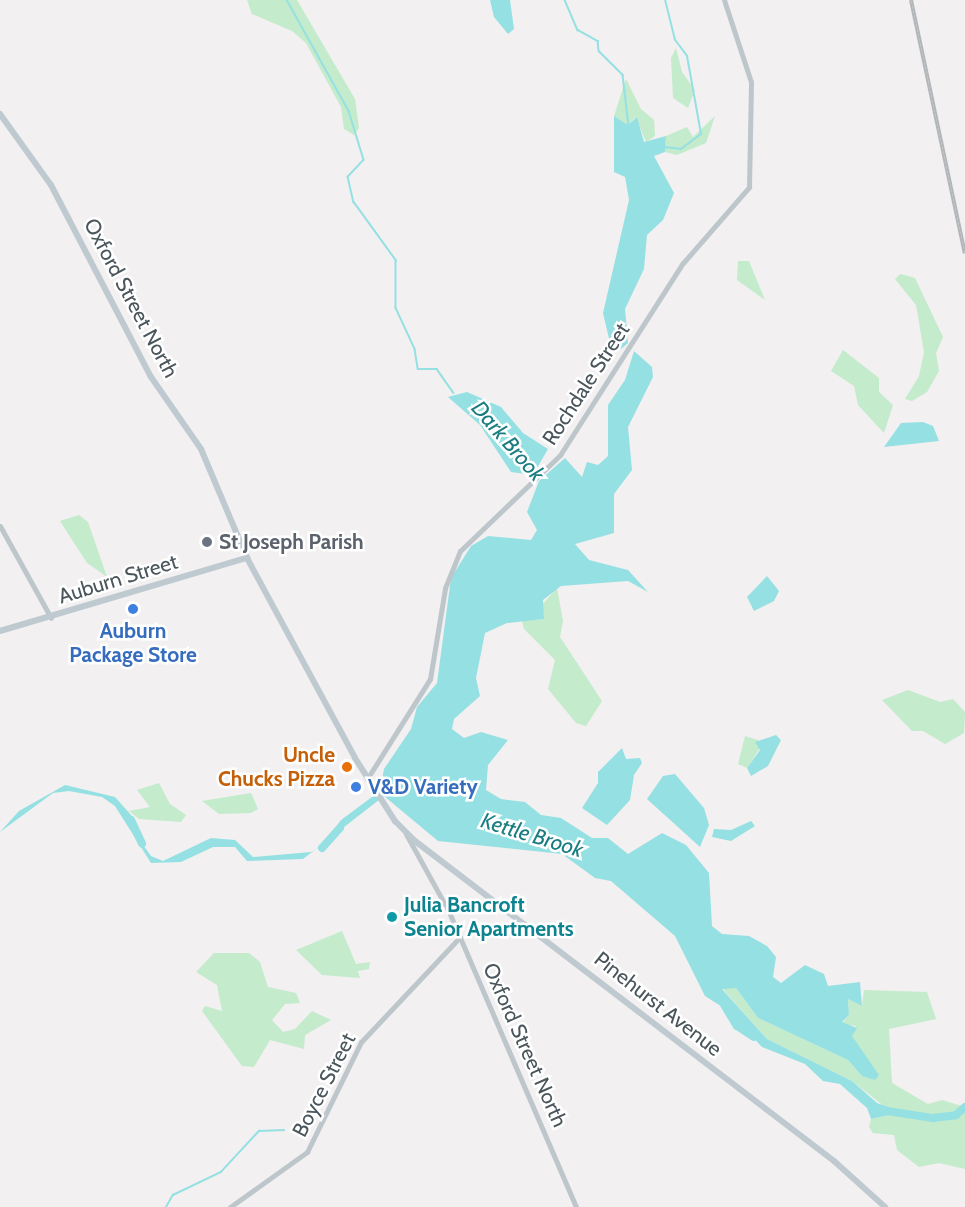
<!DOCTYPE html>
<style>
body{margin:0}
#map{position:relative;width:965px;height:1207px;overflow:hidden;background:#f2f0f0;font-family:Cabin,sans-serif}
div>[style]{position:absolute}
.green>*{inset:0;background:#c3ebcc}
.water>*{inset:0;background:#95e0e3}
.stream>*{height:1.5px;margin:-0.75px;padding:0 0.75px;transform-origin:0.75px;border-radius:0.75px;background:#95e0e3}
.river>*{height:8px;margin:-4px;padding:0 4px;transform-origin:4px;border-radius:4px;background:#95e0e3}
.tertiary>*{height:5px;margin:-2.5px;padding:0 2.5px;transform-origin:2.5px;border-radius:2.5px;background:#bdc6cb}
.secondary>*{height:6px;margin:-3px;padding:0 3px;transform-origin:3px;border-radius:3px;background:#bec9d0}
.rail>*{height:4px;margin-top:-2px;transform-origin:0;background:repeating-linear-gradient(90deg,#fff 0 4.5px,#b3b6b9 0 9px);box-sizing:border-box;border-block:2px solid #b3b6b9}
.dots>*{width:16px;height:16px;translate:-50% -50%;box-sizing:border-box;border:3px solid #fff;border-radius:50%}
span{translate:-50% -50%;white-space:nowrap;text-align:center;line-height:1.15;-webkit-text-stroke:5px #fff;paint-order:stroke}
.street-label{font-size:21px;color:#4a565b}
.worship-label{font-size:21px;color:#5b616d;font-weight:700}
.left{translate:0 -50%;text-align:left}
.shop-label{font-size:21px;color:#366cbe;font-weight:700}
.food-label{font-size:21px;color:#c56008;font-weight:700}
.right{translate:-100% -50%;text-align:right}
.culture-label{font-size:21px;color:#0d838f;font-weight:700}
.water-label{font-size:22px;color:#197d81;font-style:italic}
</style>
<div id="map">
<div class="green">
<div style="clip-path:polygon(247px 0,297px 0,355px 99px,359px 128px,354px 135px,344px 129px,341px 107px,306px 43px,292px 31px,252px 14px)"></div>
<div style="clip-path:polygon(676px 48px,682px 72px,695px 90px,688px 108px,673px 98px,671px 58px)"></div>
<div style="clip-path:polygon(626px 79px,641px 109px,654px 120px,655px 136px,646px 142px,636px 117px,628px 125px,614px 116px)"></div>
<div style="clip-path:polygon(715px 116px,706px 143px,677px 155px,665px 152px,666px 136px,687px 127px,693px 137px)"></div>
<div style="clip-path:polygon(738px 261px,749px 261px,765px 300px,737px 280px)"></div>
<div style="clip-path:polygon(900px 274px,915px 278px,943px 337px,936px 353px,939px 371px,927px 392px,912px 401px,905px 399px,919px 376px,924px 352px,916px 305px,895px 279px)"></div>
<div style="clip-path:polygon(843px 350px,879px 378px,879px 392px,893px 405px,884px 433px,858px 405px,854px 386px,831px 371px)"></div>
<div style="clip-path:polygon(79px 515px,88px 522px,107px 577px,87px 563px,60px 521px)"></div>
<div style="clip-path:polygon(557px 588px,563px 621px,560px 637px,602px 701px,586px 726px,576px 723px,548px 689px,555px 660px,524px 629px,522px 621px,544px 619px,541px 606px)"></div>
<div style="clip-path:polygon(908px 690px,940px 702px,953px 699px,965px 712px,964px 733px,945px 744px,923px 731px,912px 731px,882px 700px)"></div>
<div style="clip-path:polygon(745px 736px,758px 740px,760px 748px,747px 768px,738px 764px)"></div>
<div style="clip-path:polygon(159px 783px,170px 804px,186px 815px,181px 822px,139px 819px,129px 811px,150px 807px,137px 790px)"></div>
<div style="clip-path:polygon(251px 793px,258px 809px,251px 813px,219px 814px,202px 801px)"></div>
<div style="clip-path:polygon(342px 931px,356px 964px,370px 962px,369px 969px,358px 971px,360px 978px,322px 975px,296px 950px)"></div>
<div style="clip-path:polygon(214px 953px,249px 953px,260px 962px,268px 987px,296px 993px,300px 1003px,285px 1004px,272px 1020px,283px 1032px,295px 1029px,312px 1011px,331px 1020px,305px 1035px,304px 1049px,270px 1040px,254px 1067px,242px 1066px,202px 1011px,205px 1006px,222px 1011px,217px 985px,196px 972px)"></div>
<div style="clip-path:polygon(722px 988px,736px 988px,758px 1018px,848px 1060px,862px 1076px,877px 1072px,861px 1056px,852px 1036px,856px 1026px,842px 1024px,849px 1015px,848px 999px,862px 1006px,864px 990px,927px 992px,936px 1019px,889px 1029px,892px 1083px,928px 1104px,942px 1100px,965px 1107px,965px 1169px,939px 1163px,919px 1167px,897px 1150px,894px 1135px,873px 1133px,869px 1127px,871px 1119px,894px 1114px,852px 1081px,767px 1039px)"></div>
</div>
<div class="water">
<div style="clip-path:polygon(490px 0,510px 0,514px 29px,508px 34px,494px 17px)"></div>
<div style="clip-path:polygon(614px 116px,628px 125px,637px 117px,644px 142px,666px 136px,665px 152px,654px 156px,674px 193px,663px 220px,647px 235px,644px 269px,625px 309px,628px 343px,621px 349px,610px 343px,603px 313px,629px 200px,625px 177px,614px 172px)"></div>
<div style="clip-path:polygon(634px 351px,652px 367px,653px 377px,628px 427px,632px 470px,614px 494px,614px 533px,575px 544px,589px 560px,628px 570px,648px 592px,628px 581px,561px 586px,543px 600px,544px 619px,507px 623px,485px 633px,476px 678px,480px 696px,454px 719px,452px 729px,464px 738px,481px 732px,508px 740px,488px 765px,486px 790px,501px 799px,525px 802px,541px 815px,561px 818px,592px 838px,608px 838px,628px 854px,662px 833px,686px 845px,709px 873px,712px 926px,722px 934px,749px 936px,767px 946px,776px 957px,773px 977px,781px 983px,805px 965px,824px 974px,828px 986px,860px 982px,862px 1006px,848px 999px,849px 1015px,842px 1022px,857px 1028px,852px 1036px,879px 1075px,875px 1080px,862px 1076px,848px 1060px,758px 1018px,736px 988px,722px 989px,767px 1039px,852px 1081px,877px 1103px,897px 1110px,894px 1114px,871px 1119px,867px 1108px,840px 1084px,823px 1081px,805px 1064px,762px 1047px,727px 1010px,705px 996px,675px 936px,611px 881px,595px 878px,562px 854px,438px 841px,384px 796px,303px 859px,247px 861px,235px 847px,213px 847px,181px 862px,151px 863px,115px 806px,102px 797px,69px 791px,53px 793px,0 832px,19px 811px,65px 785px,115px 797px,131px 815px,136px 835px,151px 856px,163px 861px,211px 838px,235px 840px,253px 857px,311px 852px,321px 846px,341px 820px,380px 791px,384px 769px,411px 729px,417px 707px,437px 683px,451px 578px,471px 546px,488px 536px,531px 540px,537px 530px,527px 512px,539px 481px,565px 458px,582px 477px,587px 462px,598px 465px,608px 456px,608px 405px,625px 380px)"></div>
<div style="clip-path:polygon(467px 392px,501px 407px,523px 433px,548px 449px,533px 475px,511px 472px,480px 425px,448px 397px)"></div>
<div style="clip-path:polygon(923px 422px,933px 426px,939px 441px,884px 447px,901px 423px)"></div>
<div style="clip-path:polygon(767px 576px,779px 591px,774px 601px,754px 611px,747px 597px)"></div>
<div style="clip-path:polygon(776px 735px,781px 740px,768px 766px,751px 776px,747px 768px,760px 750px,755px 742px)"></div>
<div style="clip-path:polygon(622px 748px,626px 759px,640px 758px,642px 763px,634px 775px,630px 800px,607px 825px,582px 808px,598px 783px,598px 772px)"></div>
<div style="clip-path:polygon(675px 774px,704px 808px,709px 825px,700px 847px,647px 799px,663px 776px)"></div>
<div style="clip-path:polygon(751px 821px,755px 826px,731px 841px,712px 837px,714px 829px,731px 830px)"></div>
</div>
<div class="stream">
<div style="left:287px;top:0;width:127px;rotate:60.8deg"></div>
<div style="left:349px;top:111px;width:51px;rotate:73deg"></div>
<div style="left:364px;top:160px;width:23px;rotate:133deg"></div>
<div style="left:348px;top:177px;width:26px;rotate:77deg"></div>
<div style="left:354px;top:202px;width:72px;rotate:54.1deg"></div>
<div style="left:396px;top:260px;width:48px;rotate:90deg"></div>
<div style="left:396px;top:308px;width:45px;rotate:65.1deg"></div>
<div style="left:415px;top:349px;width:20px;rotate:81deg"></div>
<div style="left:418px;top:369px;width:19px"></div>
<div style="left:437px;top:369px;width:29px;rotate:55deg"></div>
<div style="left:565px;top:0;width:33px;rotate:67deg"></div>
<div style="left:578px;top:30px;width:23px;rotate:29deg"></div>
<div style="left:598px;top:41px;width:10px;rotate:84deg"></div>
<div style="left:599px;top:51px;width:34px;rotate:45deg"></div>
<div style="left:623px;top:75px;width:51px;rotate:83.3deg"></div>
<div style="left:665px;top:147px;width:16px;rotate:7deg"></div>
<div style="left:681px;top:149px;width:25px;rotate:-37deg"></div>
<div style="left:701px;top:134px;width:79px;rotate:-100.2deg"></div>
<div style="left:687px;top:56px;width:20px;rotate:-127deg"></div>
<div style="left:675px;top:40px;width:41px;rotate:-104deg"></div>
<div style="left:166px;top:1207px;width:14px;rotate:-60deg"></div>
<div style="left:173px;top:1195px;width:53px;rotate:-25.6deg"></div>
<div style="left:221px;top:1172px;width:56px;rotate:-47.2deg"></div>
<div style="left:259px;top:1131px;width:25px;rotate:-2deg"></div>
</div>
<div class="river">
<div style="left:131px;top:820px;width:26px;rotate:65deg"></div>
<div style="left:322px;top:848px;width:27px;rotate:-48deg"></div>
<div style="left:723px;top:1003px;width:27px;rotate:59deg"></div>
<div style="left:737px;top:1026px;width:20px;rotate:33deg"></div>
<div style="left:887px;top:1111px;width:47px;rotate:8.7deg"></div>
<div style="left:933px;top:1118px;width:23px;rotate:-7deg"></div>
<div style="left:956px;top:1115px;width:12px;rotate:-42deg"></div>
</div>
<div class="tertiary">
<div style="left:0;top:526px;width:105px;rotate:61deg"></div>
<div style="left:367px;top:779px;width:118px;rotate:-57.8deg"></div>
<div style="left:430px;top:679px;width:92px;rotate:-80.6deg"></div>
<div style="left:445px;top:588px;width:40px;rotate:-68deg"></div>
<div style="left:460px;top:551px;width:139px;rotate:-43.8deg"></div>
<div style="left:560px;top:455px;width:228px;rotate:-57.4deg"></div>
<div style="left:683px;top:263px;width:101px;rotate:-49deg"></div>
<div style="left:749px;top:187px;width:105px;rotate:-88.9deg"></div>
<div style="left:751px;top:82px;width:86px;rotate:-108.2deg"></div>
<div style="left:406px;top:834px;width:89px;rotate:61.1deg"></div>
<div style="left:449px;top:912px;width:321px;rotate:66.7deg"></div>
<div style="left:230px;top:1207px;width:95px;rotate:-35.5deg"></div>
<div style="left:307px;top:1152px;width:123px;rotate:-63.9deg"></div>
<div style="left:361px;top:1042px;width:144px;rotate:-46.7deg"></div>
</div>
<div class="secondary">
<div style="left:0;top:114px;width:87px;rotate:54.3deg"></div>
<div style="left:51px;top:185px;width:216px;rotate:62.5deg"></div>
<div style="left:151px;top:377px;width:88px;rotate:55.2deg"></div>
<div style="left:201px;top:449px;width:118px;rotate:67.1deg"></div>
<div style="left:247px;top:558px;width:227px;rotate:61.6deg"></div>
<div style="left:355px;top:758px;width:75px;rotate:57.6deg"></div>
<div style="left:395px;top:821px;width:28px;rotate:45deg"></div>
<div style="left:415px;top:841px;width:527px;rotate:37.37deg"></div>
<div style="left:834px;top:1161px;width:69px;rotate:42deg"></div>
<div style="left:0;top:631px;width:258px;rotate:-16.5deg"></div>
</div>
<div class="rail">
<div style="left:911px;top:0;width:259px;rotate:78deg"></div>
</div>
<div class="dots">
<div style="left:207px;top:542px;background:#6b7280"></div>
<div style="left:133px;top:609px;background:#3f7fe0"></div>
<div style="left:347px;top:767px;background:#e8710a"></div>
<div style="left:356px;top:787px;background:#3f7fe0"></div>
<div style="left:392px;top:917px;background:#0f9aa8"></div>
</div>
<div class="street-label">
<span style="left:131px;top:298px;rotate:62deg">Oxford Street North</span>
<span style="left:586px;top:384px;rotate:-57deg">Rochdale Street</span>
<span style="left:118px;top:579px;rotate:-17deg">Auburn Street</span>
<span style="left:658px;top:1004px;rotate:38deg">Pinehurst Avenue</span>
<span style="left:525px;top:1045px;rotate:66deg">Oxford Street North</span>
<span style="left:324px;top:1085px;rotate:-63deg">Boyce Street</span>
</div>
<div class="worship-label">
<span class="left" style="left:219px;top:542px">St Joseph Parish</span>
</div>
<div class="shop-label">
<span style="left:133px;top:643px">Auburn<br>Package Store</span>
<span class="left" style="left:368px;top:787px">V&amp;D Variety</span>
</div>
<div class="food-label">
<span class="right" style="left:335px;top:767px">Uncle<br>Chucks Pizza</span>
</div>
<div class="culture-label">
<span class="left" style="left:404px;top:917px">Julia Bancroft<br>Senior Apartments</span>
</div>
<div class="water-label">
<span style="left:508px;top:441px;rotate:49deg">Dark Brook</span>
<span style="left:532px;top:835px;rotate:17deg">Kettle Brook</span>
</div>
</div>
